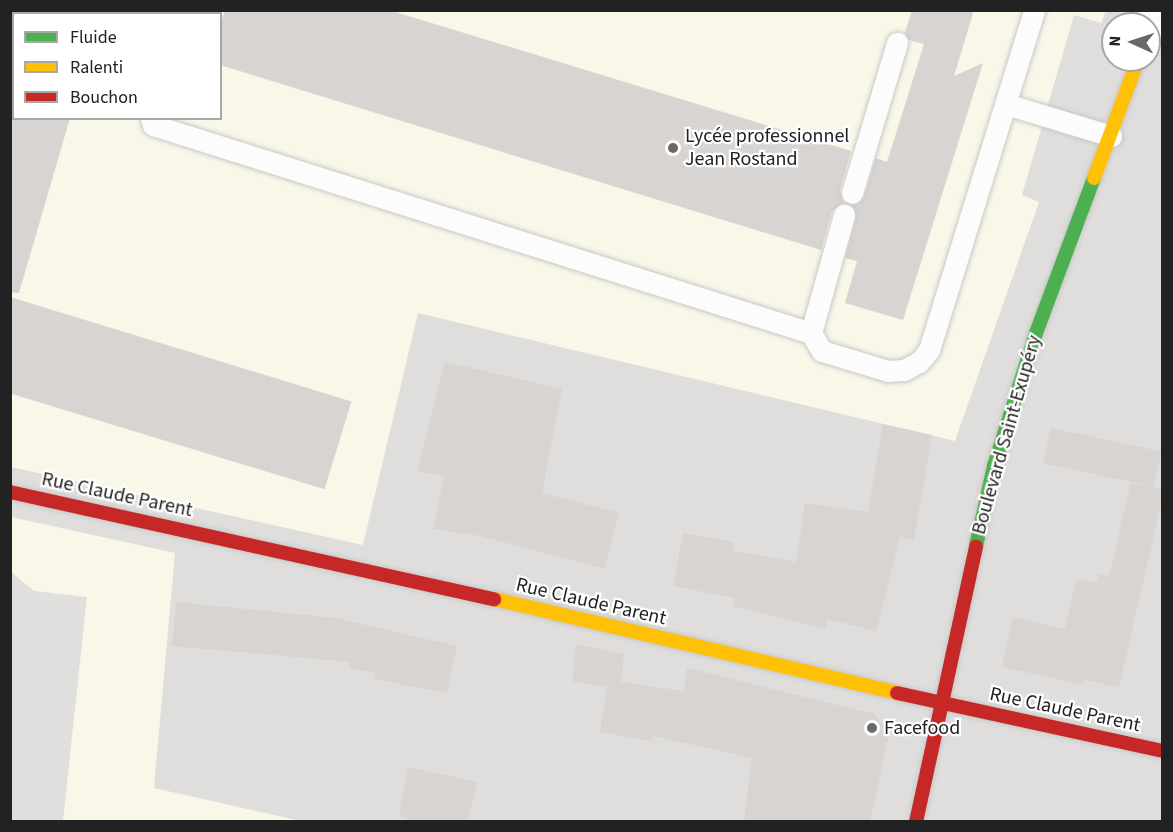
<!DOCTYPE html>
<meta charset="utf-8">
<style>
body{margin:0}
#map{position:relative;width:1173px;height:832px;overflow:hidden;background:#f0eeeb;font-family:"Source Sans 3",sans-serif}
div>[style]{position:absolute}
.residential>*{inset:0;background:#dfdedc}
.education>*{inset:0;background:#f8f7e8}
.parking>*{inset:0;background:#e0dfde}
.building>*{inset:0;background:#d7d4d2;transform-origin:0 0}
.roads{filter:drop-shadow(0 0 2px #c9c8c7) drop-shadow(0 0 2px #c9c8c7)}
.lane>*{height:21px;margin:-10.5px;padding:0 10.5px;transform-origin:10.5px;border-radius:10.5px;background:#fdfcfc}
.street>*{height:33px;margin:-16.5px;padding:0 16.5px;transform-origin:16.5px;border-radius:16.5px;background:#fdfcfc}
.fast>*{height:14px;margin:-7px;padding:0 7px;transform-origin:7px;border-radius:7px;background:#4caf50}
.slow>*{height:14px;margin:-7px;padding:0 7px;transform-origin:7px;border-radius:7px;background:#ffc107}
.jam>*{height:14px;margin:-7px;padding:0 7px;transform-origin:7px;border-radius:7px;background:#c62828}
.dots>*{width:16px;height:16px;translate:-50% -50%;box-sizing:border-box;border:3px solid #fff;border-radius:50%}
span{translate:-50% -50%;white-space:nowrap;text-align:center;line-height:1.15;-webkit-text-stroke:4.5px #fff;paint-order:stroke}
.poi-label{font-size:20px;color:#222}
.left{translate:0 -50%;text-align:left}
.street-label{font-size:20px;color:#222}
.frame{position:absolute;inset:0;border:12px solid #222;pointer-events:none}
.legend{position:absolute;left:12px;top:12px;width:210px;height:108px;box-sizing:border-box;background:#fff;border:2px solid #a7a7a7;margin:0;padding:8px 10px;list-style:none;font-size:18px;color:#222}
.legend li{display:flex;align-items:center;gap:12px;height:30px}
.legend b{width:30px;border:2px solid #a7a7a7}
.north{position:absolute;left:1101px;top:12px;width:60px;height:60px;box-sizing:border-box;background:#fff;border:2px solid #a7a7a7;border-radius:50%;rotate:273deg;font-size:16px;font-weight:700;line-height:24px;text-align:center;color:#222}
.north::after{content:'';display:block;margin:auto;width:21px;height:27px;background:#6a6968;clip-path:polygon(50% 0,100% 100%,50% 72%,0 100%)}
</style>
<div id="map">
<div class="residential">
<div style="clip-path:polygon(evenodd,11px 11px,1162px 11px,1162px 821px,11px 821px,11px 11px,14px 14px,220px 14px,220px 118px,14px 118px,14px 14px,11px 11px,1113px 24px,1149px 24px,1149px 60px,1113px 60px,1113px 24px)"></div>
</div>
<div class="education">
<div style="clip-path:polygon(evenodd,11px 11px,1106px 11px,1101px 23px,1074px 15px,1022px 195px,1039px 202px,955px 441px,418px 313px,363px 545px,11px 467px,11px 11px,14px 14px,220px 14px,220px 118px,14px 118px,14px 14px)"></div>
<div style="clip-path:polygon(11px 517px,175px 553px,154px 788px,301px 821px,11px 822px)"></div>
</div>
<div class="parking">
<div style="clip-path:polygon(10px 571px,34px 591px,87px 597px,63px 821px,11px 821px)"></div>
</div>
<div class="building">
<div style="clip-path:polygon(225px 10px,389px 10px,851px 151px,840px 190px,844px 203px,832px 211px,821px 250px,220px 65px,220px 25px)"></div>
<div style="clip-path:polygon(912px 10px,974px 10px,954px 76px,983px 63px,903px 320px,845px 303px,857px 261px,845px 258px,856px 218px,852px 205px,864px 197px,876px 158px,887px 162px,924px 44px,909px 40px,905px 33px)"></div>
<div style="clip-path:polygon(10px 118px,70px 118px,19px 293px,10px 292px)"></div>
<div style="left:10px;top:297px;width:357px;height:92px;rotate:17deg"></div>
<div style="clip-path:polygon(445px 362px,562px 389px,542px 493px,619px 513px,605px 569px,481px 536px,433px 529px,444px 476px,417px 471px)"></div>
<div style="clip-path:polygon(883px 424px,932px 435px,914px 540px,900px 537px,876px 631px,827px 619px,825px 629px,733px 606px,735px 598px,673px 586px,683px 533px,734px 542px,733px 551px,796px 562px,805px 503px,868px 512px)"></div>
<div style="left:1051px;top:428px;width:113px;height:36px;rotate:12deg"></div>
<div style="clip-path:polygon(1131px 483px,1162px 489px,1162px 500px,1119px 687px,1084px 680px,1083px 685px,1002px 667px,1013px 617px,1065px 629px,1076px 579px,1097px 583px,1099px 574px,1109px 576px)"></div>
<div style="clip-path:polygon(176px 602px,335px 618px,457px 646px,447px 693px,374px 679px,375px 673px,349px 668px,350px 662px,172px 646px)"></div>
<div style="clip-path:polygon(576px 644px,624px 654px,621px 682px,684px 691px,687px 668px,874px 714px,889px 733px,870px 822px,744px 822px,752px 758px,653px 736px,652px 741px,600px 732px,607px 687px,572px 681px)"></div>
<div style="clip-path:polygon(408px 767px,477px 782px,468px 822px,420px 822px,399px 816px)"></div>
</div>
<div class="roads">
<div class="lane">
<div style="left:10px;top:11px;width:9px;rotate:18deg"></div>
<div style="left:1006px;top:104px;width:110px;rotate:16.9deg"></div>
<div style="left:151px;top:118px;width:7px;rotate:74deg"></div>
<div style="left:153px;top:125px;width:690px;rotate:17.54deg"></div>
<div style="left:811px;top:333px;width:21px;rotate:59deg"></div>
<div style="left:822px;top:351px;width:69px;rotate:16.9deg"></div>
<div style="left:888px;top:371px;width:16px;rotate:-4deg"></div>
<div style="left:904px;top:370px;width:17px;rotate:-28deg"></div>
<div style="left:919px;top:362px;width:16px;rotate:-50deg"></div>
<div style="left:929px;top:350px;width:356px;rotate:-72.8deg"></div>
<div style="left:852px;top:193px;width:157px;rotate:-73.3deg"></div>
<div style="left:811px;top:333px;width:123px;rotate:-74.4deg"></div>
</div>
<div class="street">
<div style="left:1149px;top:30px;width:21px;rotate:-71deg"></div>
</div>
<div class="fast">
<div style="left:976px;top:546px;width:82px;rotate:-77.3deg"></div>
<div style="left:994px;top:466px;width:139px;rotate:-72.5deg"></div>
<div style="left:1036px;top:333px;width:165px;rotate:-69.5deg"></div>
</div>
<div class="slow">
<div style="left:1094px;top:178px;width:126px;rotate:-69.6deg"></div>
<div style="left:494px;top:599px;width:414px;rotate:13.1deg"></div>
</div>
<div class="jam">
<div style="left:10px;top:492px;width:496px;rotate:12.5deg"></div>
<div style="left:897px;top:693px;width:271px;rotate:12.3deg"></div>
<div style="left:916px;top:822px;width:282px;rotate:-77.7deg"></div>
</div>
</div>
<div class="dots">
<div style="left:673px;top:148px;background:#6a6968"></div>
<div style="left:872px;top:728px;background:#6a6968"></div>
</div>
<div class="poi-label">
<span class="left" style="left:685px;top:148px">Lycée professionnel<br>Jean Rostand</span>
<span class="left" style="left:884px;top:728px">Facefood</span>
</div>
<div class="street-label">
<span style="left:1007px;top:435px;rotate:-74deg">Boulevard Saint-Exupéry</span>
<span style="left:117px;top:495px;rotate:12deg">Rue Claude Parent</span>
<span style="left:591px;top:602px;rotate:13deg">Rue Claude Parent</span>
<span style="left:1065px;top:710px;rotate:12deg">Rue Claude Parent</span>
</div>
<div class="frame"></div>
<ul class="legend">
<li><b style="height:8px;background:#4caf50"></b>Fluide</li>
<li><b style="height:8px;background:#ffc107"></b>Ralenti</li>
<li><b style="height:8px;background:#c62828"></b>Bouchon</li>
</ul>
<div class="north">N</div>
</div>
